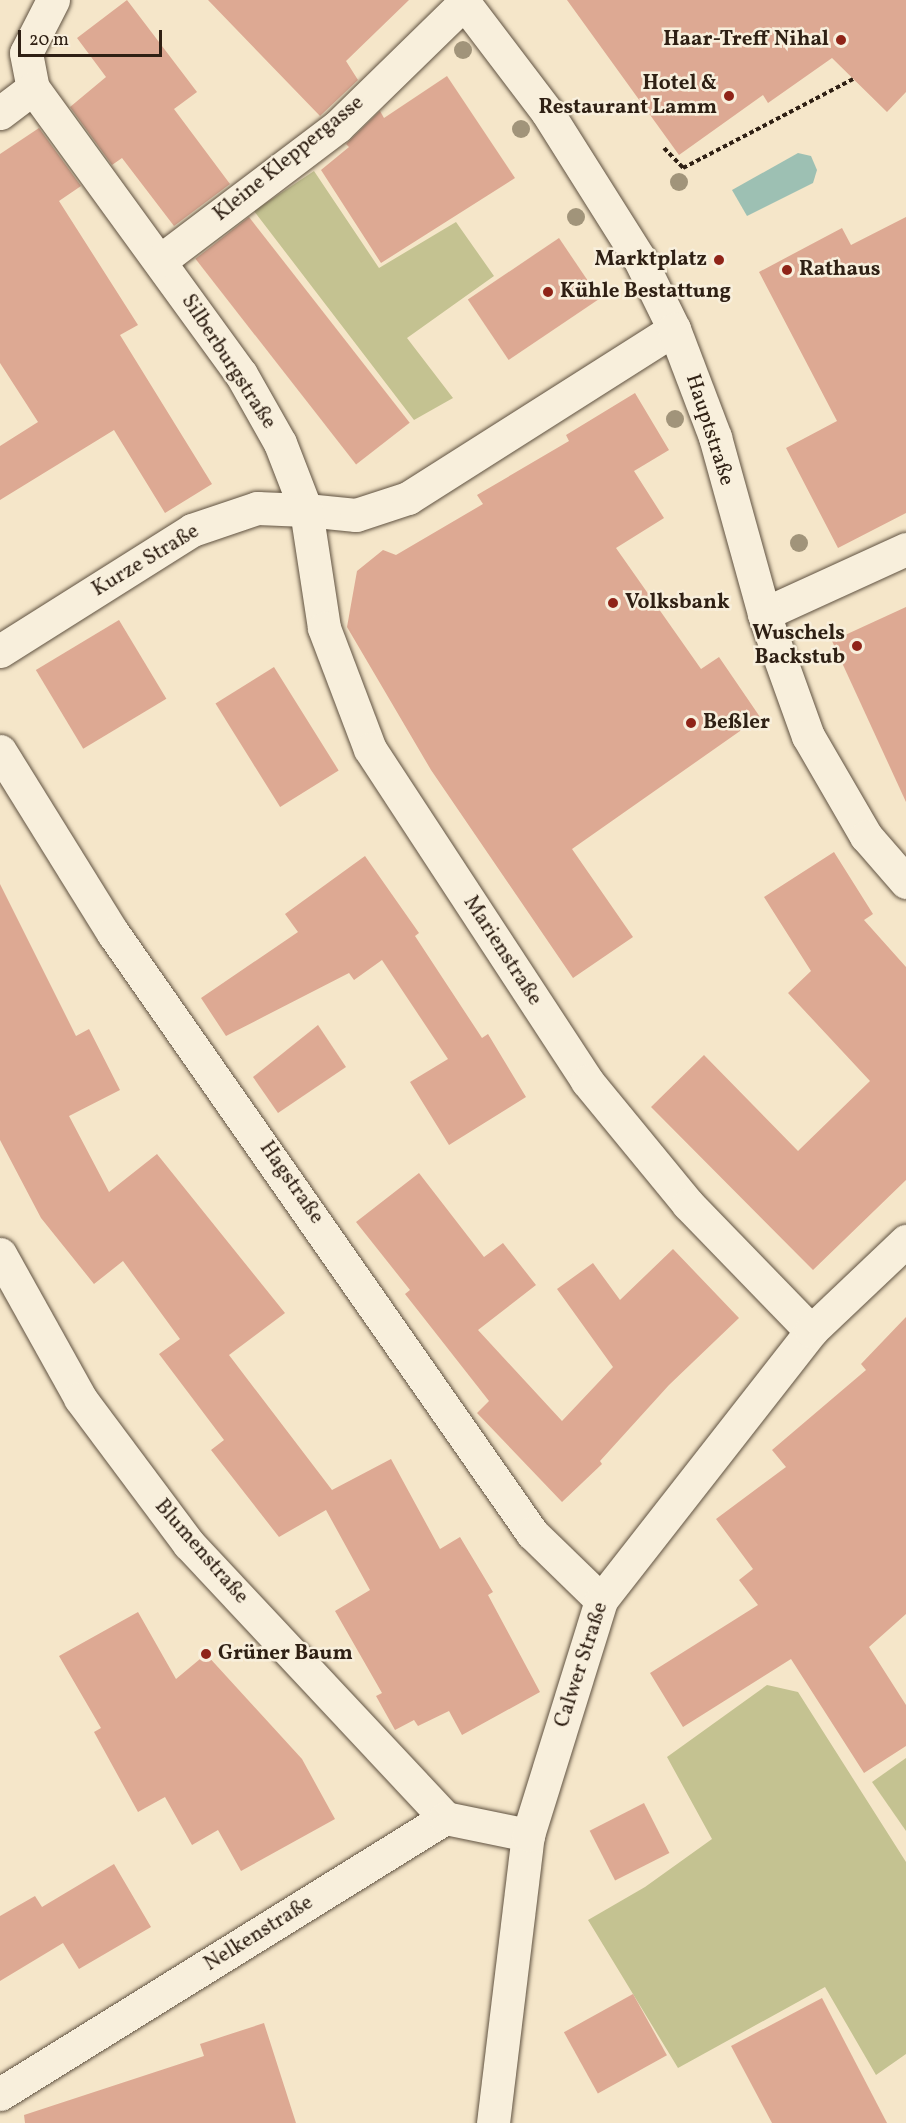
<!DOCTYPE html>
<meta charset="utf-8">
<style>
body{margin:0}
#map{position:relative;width:906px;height:2123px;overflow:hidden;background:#f5e6c9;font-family:Vollkorn,serif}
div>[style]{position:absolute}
.green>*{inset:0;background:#c4c291}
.water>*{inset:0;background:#9dc0b3}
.building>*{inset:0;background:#dda993;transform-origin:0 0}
.path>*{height:4px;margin-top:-2px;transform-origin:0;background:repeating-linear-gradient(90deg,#2f2014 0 4.5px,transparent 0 7.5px)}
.roads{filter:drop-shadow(0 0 2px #605241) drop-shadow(0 0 2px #605241)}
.street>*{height:33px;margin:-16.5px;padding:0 16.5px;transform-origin:16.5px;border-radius:16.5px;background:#f8efdc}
.secondary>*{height:33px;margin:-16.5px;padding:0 16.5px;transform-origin:16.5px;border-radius:16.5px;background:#f8efdc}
.trees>*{width:18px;height:18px;margin:-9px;border-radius:50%;background:#a1947a}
.dots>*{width:16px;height:16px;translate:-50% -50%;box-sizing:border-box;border:3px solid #f8efdc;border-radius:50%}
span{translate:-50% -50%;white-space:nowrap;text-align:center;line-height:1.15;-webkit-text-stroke:5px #f8efdc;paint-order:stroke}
.poi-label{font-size:21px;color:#2f2014;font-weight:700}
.right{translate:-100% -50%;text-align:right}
.left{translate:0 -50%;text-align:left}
.street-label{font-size:21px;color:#2f2014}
.scale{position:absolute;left:18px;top:30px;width:144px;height:27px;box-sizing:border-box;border:3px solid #2f2014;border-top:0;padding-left:8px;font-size:18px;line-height:21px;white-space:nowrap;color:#2f2014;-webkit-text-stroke:4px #f8efdc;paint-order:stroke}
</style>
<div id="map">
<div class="green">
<div style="clip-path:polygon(314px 171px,379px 268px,456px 222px,494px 276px,407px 338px,453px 398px,414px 420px,254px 211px)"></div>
<div style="clip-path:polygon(767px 1685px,798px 1692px,906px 1862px,906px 2054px,876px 2075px,825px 1987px,678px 2068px,588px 1920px,645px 1887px,712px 1839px,667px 1757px)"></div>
<div style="clip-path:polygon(906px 1758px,906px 1831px,872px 1782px)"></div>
</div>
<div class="water">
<div style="clip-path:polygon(798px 153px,811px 156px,817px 170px,813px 183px,747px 216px,732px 190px)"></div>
</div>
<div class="building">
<div style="clip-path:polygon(127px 0,197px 92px,174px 109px,230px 184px,174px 226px,122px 158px,112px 165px,70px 107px,106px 77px,77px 38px)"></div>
<div style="clip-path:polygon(208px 0,409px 0,346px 61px,358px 80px,320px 116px)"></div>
<div style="clip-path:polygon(567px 0,906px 0,906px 92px,887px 112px,832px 58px,768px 103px,763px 95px,679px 155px)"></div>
<div style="clip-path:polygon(447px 76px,515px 178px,381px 263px,321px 170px,349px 147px,346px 144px,380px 111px,384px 118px)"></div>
<div style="clip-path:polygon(39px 128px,81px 186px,59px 201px,138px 325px,120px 335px,212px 484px,165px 513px,114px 430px,0 500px,0 446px,38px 422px,0 363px,0 154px)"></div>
<div style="left:249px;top:217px;width:261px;height:68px;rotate:52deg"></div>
<div style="clip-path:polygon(906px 217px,906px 513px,838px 548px,786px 448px,837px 421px,759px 272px,842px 228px,851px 245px)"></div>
<div style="left:559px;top:238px;width:73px;height:110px;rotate:56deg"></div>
<div style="clip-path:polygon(635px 393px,669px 450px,634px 471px,664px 518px,616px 548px,701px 669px,719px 657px,760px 717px,572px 849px,633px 937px,573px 978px,431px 770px,347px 627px,357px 571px,383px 550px,396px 555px,483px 504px,477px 495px,569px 441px,566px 435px)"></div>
<div style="clip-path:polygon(906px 607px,906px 802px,832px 641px)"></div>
<div style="left:119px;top:620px;width:92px;height:97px;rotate:59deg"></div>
<div style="left:274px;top:667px;width:122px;height:69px;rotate:58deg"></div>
<div style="clip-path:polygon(834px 852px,873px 914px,864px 920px,906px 967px,906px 1180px,813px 1270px,651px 1107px,704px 1055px,798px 1151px,870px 1081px,788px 993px,811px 971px,764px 897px)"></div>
<div style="clip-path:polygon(365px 856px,419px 933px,415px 936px,482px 1038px,488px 1034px,526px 1097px,449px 1145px,410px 1082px,448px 1059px,382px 960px,354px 980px,349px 973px,226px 1036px,201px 998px,298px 932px,285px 914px)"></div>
<div style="clip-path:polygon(0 884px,76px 1036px,89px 1029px,120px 1090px,69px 1116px,109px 1192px,157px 1154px,285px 1313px,229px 1355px,332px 1490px,391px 1459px,440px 1549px,460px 1537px,493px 1592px,488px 1595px,540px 1692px,462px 1735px,449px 1711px,418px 1726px,414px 1720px,395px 1730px,376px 1696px,382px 1693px,335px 1611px,370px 1590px,326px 1510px,279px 1537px,211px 1450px,224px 1440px,159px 1354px,180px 1339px,123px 1261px,94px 1284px,41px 1218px,0 1140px)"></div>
<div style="clip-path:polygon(318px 1025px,346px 1067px,278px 1113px,253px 1077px)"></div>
<div style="clip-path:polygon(419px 1173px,484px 1257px,503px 1243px,536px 1285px,478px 1330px,562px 1421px,613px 1367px,557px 1289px,593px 1263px,620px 1300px,673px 1249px,739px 1318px,669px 1385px,600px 1461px,602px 1464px,562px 1502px,477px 1413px,489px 1401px,405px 1294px,410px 1290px,356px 1222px)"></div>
<div style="clip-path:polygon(906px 1317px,906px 1614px,869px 1647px,906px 1705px,906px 1746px,864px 1773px,791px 1659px,683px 1727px,650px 1673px,758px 1605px,739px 1580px,753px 1569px,716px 1519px,786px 1467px,772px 1450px,866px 1370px,861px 1364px)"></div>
<div style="clip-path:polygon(138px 1612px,176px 1679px,206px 1654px,302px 1759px,335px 1819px,241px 1871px,218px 1830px,192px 1845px,165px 1797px,138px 1812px,94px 1732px,101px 1728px,59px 1656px)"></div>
<div style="left:644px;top:1803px;width:56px;height:61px;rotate:63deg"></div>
<div style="clip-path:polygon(114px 1864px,151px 1927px,79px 1969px,63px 1943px,0 1981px,0 1916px,35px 1896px,42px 1907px)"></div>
<div style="left:633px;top:1994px;width:70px;height:79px;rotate:61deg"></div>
<div style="clip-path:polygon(822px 1998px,887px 2123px,772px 2123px,731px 2046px)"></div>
<div style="clip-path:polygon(264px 2023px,296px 2123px,25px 2123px,24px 2115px,204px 2056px,200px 2044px)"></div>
</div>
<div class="path">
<div style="left:664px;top:148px;width:28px;rotate:46deg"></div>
<div style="left:683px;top:168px;width:192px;rotate:-27.6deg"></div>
</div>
<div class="roads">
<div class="street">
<div style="left:53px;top:0;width:59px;rotate:117deg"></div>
<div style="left:26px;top:53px;width:36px;rotate:79deg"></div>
<div style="left:33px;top:88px;width:354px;rotate:54deg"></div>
<div style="left:241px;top:374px;width:79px;rotate:60.5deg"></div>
<div style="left:280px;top:443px;width:72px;rotate:68.8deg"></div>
<div style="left:306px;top:510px;width:50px;rotate:5.7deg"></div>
<div style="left:356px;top:515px;width:55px;rotate:-18.1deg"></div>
<div style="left:408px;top:498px;width:315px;rotate:-32.4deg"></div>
<div style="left:0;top:113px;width:41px;rotate:-37.1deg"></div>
<div style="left:161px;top:260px;width:221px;rotate:-37.1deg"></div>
<div style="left:337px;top:127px;width:177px;rotate:-44.3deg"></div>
<div style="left:764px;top:614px;width:156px;rotate:-24.6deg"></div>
<div style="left:0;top:651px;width:227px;rotate:-32.2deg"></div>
<div style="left:192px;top:530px;width:69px;rotate:-18.7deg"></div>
<div style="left:257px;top:508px;width:49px;rotate:2.3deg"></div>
<div style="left:306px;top:510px;width:119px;rotate:81.3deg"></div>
<div style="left:324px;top:628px;width:129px;rotate:69.2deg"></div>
<div style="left:370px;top:749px;width:397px;rotate:56.8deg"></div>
<div style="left:587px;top:1081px;width:159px;rotate:50.6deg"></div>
<div style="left:688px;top:1204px;width:177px;rotate:45.9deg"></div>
<div style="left:0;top:751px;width:214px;rotate:58.2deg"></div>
<div style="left:113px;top:933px;width:732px;rotate:55.07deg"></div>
<div style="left:532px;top:1533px;width:96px;rotate:44.2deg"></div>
<div style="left:0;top:1254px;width:165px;rotate:60.9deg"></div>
<div style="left:80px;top:1398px;width:182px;rotate:53.3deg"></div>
<div style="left:189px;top:1544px;width:375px;rotate:46.9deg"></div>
<div style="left:0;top:2094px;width:524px;rotate:-31.81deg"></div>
<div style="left:445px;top:1818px;width:85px;rotate:11.6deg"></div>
<div style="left:493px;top:2123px;width:290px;rotate:-83.1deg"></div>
<div style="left:528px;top:1835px;width:246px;rotate:-72.7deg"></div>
<div style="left:601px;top:1600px;width:341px;rotate:-52deg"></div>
<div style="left:811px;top:1331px;width:131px;rotate:-43.5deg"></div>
</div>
<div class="secondary">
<div style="left:462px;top:0;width:141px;rotate:52.8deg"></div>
<div style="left:547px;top:112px;width:173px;rotate:57.8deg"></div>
<div style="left:639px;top:258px;width:79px;rotate:63.8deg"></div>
<div style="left:674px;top:329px;width:116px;rotate:69.2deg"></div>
<div style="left:715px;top:437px;width:184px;rotate:74.5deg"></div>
<div style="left:764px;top:614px;width:130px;rotate:70.2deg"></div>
<div style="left:808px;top:736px;width:116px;rotate:59.9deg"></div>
<div style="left:866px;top:836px;width:61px;rotate:49deg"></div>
</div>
</div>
<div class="trees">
<div style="left:463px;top:50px"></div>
<div style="left:521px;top:129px"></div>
<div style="left:679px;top:182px"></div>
<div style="left:576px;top:217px"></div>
<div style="left:675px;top:419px"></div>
<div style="left:799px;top:543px"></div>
</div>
<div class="dots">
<div style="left:841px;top:40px;background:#8f2418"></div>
<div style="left:729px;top:96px;background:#8f2418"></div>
<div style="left:719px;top:260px;background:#8f2418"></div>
<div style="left:787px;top:270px;background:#8f2418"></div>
<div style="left:548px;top:292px;background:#8f2418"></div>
<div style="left:613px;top:603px;background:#8f2418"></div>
<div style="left:857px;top:646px;background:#8f2418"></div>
<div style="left:691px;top:723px;background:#8f2418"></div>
<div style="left:206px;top:1654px;background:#8f2418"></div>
</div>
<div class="poi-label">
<span class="right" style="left:829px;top:40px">Haar-Treff Nihal</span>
<span class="right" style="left:717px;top:96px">Hotel &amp;<br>Restaurant Lamm</span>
<span class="right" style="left:707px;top:260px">Marktplatz</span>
<span class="left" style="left:799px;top:270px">Rathaus</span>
<span class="left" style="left:560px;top:292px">Kühle Bestattung</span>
<span class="left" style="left:625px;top:603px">Volksbank</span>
<span class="right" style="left:845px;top:646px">Wuschels<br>Backstub</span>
<span class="left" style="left:703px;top:723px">Beßler</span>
<span class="left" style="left:218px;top:1654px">Grüner Baum</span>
</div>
<div class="street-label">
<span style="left:289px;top:159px;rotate:-39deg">Kleine Kleppergasse</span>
<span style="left:228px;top:362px;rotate:57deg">Silberburgstraße</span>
<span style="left:709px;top:430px;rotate:72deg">Hauptstraße</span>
<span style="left:146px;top:561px;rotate:-31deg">Kurze Straße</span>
<span style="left:502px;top:951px;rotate:57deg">Marienstraße</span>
<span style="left:291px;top:1183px;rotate:55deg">Hagstraße</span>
<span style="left:201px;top:1552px;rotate:49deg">Blumenstraße</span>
<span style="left:582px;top:1665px;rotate:-72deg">Calwer Straße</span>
<span style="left:259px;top:1934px;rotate:-32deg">Nelkenstraße</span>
</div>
<div class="scale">20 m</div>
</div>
